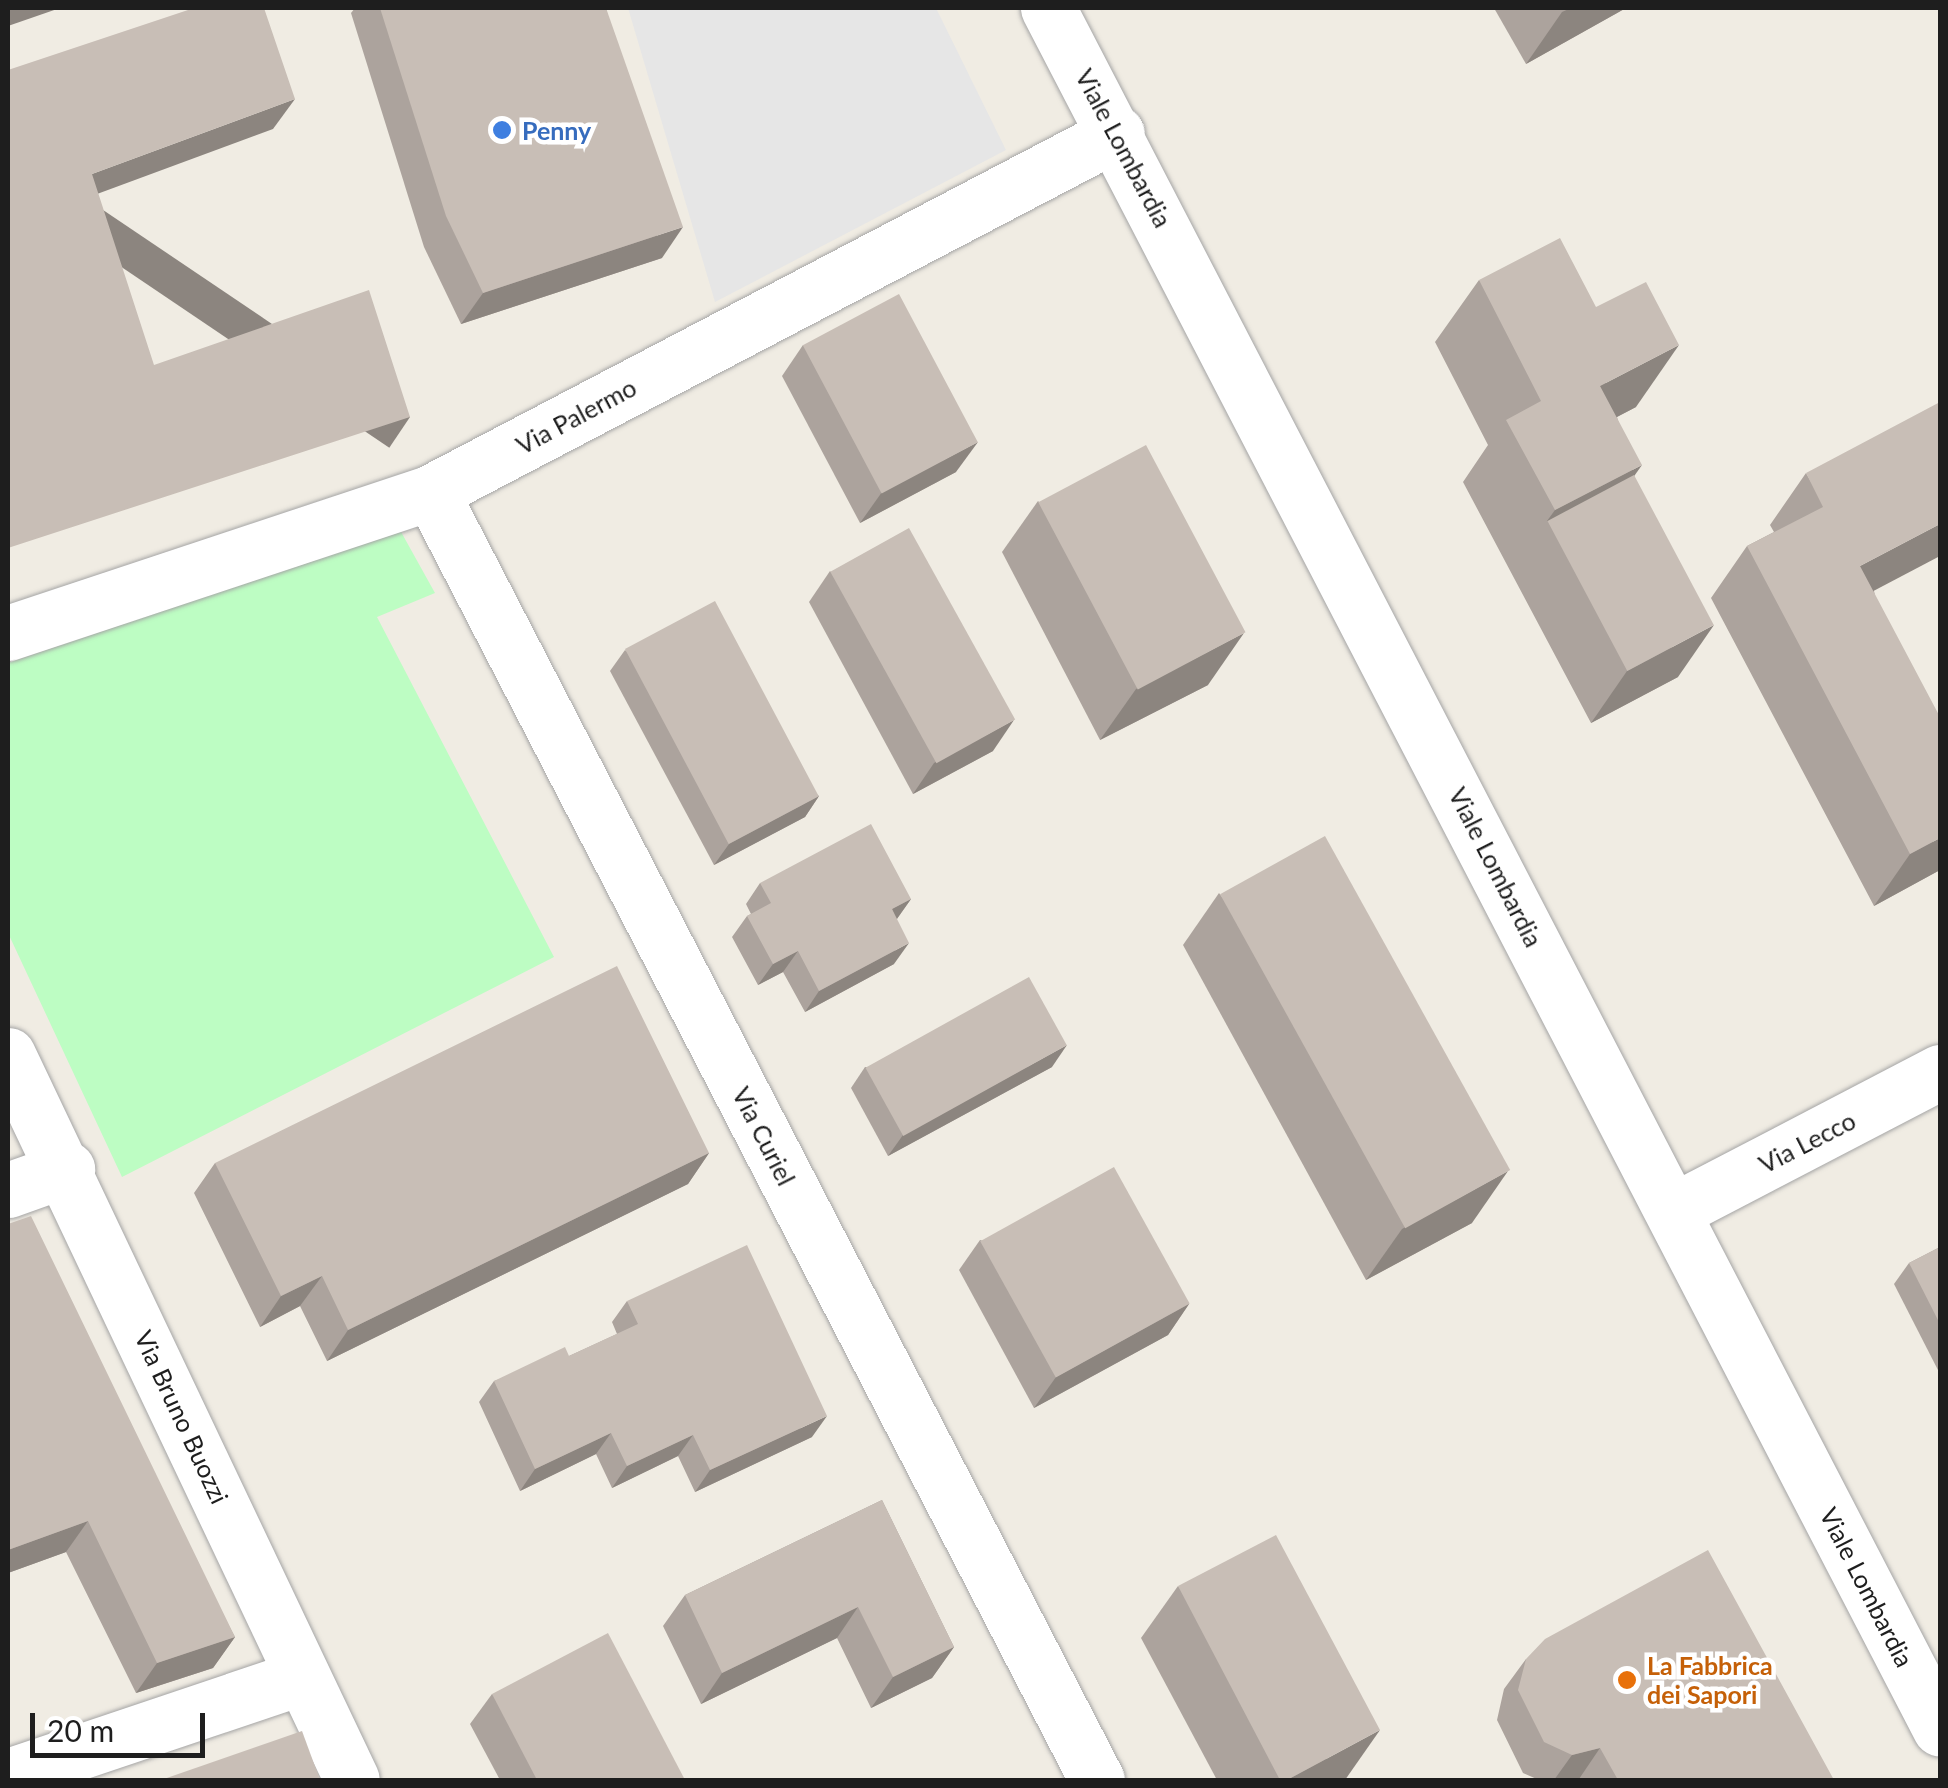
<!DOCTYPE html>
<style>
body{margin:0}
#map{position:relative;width:1948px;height:1788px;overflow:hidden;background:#f0ece3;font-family:Lato,sans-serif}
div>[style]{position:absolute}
.park>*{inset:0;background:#bdfdc3}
.parking>*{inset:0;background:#e6e6e6}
.roads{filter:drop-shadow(0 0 2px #a5a5a5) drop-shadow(0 0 2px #a5a5a5)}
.minor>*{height:55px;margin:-27.5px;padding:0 27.5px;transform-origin:27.5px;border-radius:27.5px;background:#fff}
.tertiary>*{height:55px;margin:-27.5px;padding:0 27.5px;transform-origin:27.5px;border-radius:27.5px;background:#fff}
.wall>*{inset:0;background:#aca39d}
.shaded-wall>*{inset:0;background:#8c857f;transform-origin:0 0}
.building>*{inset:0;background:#c8beb6;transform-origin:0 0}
.dots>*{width:28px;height:28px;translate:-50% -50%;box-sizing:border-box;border:5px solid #fff;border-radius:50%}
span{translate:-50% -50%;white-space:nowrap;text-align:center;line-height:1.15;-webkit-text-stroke:9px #fff;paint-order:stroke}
.shop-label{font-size:25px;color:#366cbe;font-weight:700}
.left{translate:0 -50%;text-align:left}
.street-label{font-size:25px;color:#1e1e1e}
.food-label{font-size:25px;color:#c56008;font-weight:700}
.frame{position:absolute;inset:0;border:10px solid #1e1e1e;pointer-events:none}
.scale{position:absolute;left:30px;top:1713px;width:175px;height:45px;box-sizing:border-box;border:5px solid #1e1e1e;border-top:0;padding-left:12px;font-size:30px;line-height:35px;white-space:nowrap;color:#1e1e1e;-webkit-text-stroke:8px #fff;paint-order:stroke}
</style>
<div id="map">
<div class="park">
<div style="clip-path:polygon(400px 530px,435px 593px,377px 617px,554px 957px,122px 1177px,8px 933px,8px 663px)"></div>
</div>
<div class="parking">
<div style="clip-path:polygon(628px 8px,936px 8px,1006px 150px,715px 302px)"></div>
</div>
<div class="roads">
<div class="minor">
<div style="left:431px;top:492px;width:1450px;rotate:62.66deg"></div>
<div style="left:8px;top:633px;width:446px;rotate:-18.4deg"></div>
<div style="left:431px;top:492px;width:774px;rotate:-27.62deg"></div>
<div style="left:8px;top:1055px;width:802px;rotate:64.62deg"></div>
<div style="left:8px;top:1190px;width:63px;rotate:-19.6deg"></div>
<div style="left:1673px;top:1211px;width:301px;rotate:-27.5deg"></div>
<div style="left:8px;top:1776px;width:310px;rotate:-18.6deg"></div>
</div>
<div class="tertiary">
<div style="left:1048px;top:8px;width:1938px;rotate:62.6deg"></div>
</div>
</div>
<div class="wall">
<div style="clip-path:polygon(355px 8px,606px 8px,662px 258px,461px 324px,424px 247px,351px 13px)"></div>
<div style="clip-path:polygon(1494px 8px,1626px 8px,1526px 64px)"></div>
<div style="clip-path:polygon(1479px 280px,1636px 407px,1617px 417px,1634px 475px,1678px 677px,1591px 723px,1463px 482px,1488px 445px,1435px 342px)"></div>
<div style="clip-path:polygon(803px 345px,956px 472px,860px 523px,782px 376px)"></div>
<div style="clip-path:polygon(1806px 473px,1874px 591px,1940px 870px,1874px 906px,1711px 598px,1747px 546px,1774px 532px,1770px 525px)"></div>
<div style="clip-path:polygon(1038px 501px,1208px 685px,1100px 740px,1002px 552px)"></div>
<div style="clip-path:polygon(830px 571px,993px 751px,913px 794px,809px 602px)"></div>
<div style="clip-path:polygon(625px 650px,819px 796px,805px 817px,714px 865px,610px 671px)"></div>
<div style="clip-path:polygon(760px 883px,911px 899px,897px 919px,894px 964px,805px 1012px,783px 972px,758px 985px,732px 937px,747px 916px,751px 914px,746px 904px)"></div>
<div style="clip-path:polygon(1219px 893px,1472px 1223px,1366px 1280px,1183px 945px)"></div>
<div style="clip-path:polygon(865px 1067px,1052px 1067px,888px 1156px,851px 1088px)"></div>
<div style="clip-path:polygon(709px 1153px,688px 1184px,327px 1361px,300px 1306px,260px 1327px,194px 1193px,215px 1163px)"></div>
<div style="clip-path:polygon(8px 1224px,235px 1637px,213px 1668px,136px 1693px,66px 1552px,8px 1573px)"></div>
<div style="clip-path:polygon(980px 1240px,1189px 1304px,1168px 1335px,1034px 1408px,959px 1270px)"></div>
<div style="clip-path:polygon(1940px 1247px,1940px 1374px,1894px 1284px,1909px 1263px)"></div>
<div style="clip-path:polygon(627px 1301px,812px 1437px,695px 1492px,678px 1456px,612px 1488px,596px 1454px,520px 1491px,479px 1402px,494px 1381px,569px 1356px,617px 1334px,612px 1322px)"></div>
<div style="clip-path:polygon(882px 1500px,954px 1647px,932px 1678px,871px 1708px,837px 1638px,701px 1704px,663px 1626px,685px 1595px)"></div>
<div style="clip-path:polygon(1178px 1586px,1345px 1780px,1217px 1780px,1141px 1638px)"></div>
<div style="clip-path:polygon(1526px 1659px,1834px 1780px,1579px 1780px,1579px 1779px,1572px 1780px,1539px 1780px,1523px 1773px,1497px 1720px,1504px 1689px)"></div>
<div style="clip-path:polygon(492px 1694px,685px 1780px,500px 1780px,470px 1724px)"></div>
</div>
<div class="shaded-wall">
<div style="clip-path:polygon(8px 8px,60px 8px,8px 26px)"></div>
<div style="clip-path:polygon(1571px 8px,1626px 8px,1526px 64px,1562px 12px)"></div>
<div style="clip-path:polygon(295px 99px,273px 129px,70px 204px,92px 174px)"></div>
<div style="clip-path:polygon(683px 227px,662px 258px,461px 324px,483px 293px)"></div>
<div style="clip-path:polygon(1679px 345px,1636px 407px,1557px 448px,1600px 386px)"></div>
<div style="left:410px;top:417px;width:37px;height:423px;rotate:124deg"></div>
<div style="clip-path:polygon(978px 442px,956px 472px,860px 523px,882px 492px)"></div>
<div style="clip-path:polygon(1642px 465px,1598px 527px,1547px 521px,1555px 510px)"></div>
<div style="clip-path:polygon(1940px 524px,1940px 556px,1824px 617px,1860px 566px)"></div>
<div style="clip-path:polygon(1714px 625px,1678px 677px,1591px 723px,1627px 671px)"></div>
<div style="clip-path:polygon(1244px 633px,1208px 685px,1100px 740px,1136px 689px)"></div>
<div style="clip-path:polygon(1014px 720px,993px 751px,913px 794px,934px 763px)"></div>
<div style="clip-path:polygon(819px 796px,805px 817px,714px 865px,729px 844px)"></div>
<div style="clip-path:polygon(1940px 838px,1940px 870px,1874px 906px,1910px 854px)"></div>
<div style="clip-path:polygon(911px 899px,896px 920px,892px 909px)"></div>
<div style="clip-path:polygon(909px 943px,894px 964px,805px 1012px,819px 991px)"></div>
<div style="clip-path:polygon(798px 951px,783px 972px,758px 985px,773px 964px)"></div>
<div style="clip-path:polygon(1067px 1045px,1052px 1067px,888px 1156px,903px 1135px)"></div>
<div style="clip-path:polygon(709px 1153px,688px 1184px,327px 1361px,348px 1330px)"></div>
<div style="clip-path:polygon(1508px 1171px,1472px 1223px,1366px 1280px,1402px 1229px)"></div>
<div style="clip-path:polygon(322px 1276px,300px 1306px,260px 1327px,281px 1296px)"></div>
<div style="clip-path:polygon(1189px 1304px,1168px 1335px,1034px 1408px,1056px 1377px)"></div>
<div style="clip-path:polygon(827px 1416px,812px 1437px,695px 1492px,710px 1470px)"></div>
<div style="clip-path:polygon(611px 1433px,596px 1454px,520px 1491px,535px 1469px)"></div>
<div style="clip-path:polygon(693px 1435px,678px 1456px,612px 1488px,627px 1466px)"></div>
<div style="clip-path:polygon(88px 1521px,66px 1552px,8px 1573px,8px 1550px)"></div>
<div style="clip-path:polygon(858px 1607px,837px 1638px,701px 1704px,722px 1673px)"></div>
<div style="clip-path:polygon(235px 1637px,213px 1668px,136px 1693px,157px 1663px)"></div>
<div style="clip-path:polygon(954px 1647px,932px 1678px,871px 1708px,893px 1677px)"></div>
<div style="clip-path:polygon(1380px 1730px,1345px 1780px,1287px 1780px)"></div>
<div style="clip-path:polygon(1600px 1748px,1579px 1779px,1554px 1780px,1572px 1755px)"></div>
</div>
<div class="building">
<div style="clip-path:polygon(194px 8px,264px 8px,295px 99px,92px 174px,154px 365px,369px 290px,410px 417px,8px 548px,8px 70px)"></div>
<div style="clip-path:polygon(380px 8px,606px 8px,683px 227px,483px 293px,446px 216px)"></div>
<div style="clip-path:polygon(1560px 238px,1596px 307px,1646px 282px,1679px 345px,1600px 386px,1642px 465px,1555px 510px,1506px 420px,1541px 401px,1479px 280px)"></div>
<div style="left:899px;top:294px;width:168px;height:109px;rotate:62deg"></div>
<div style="clip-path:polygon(1940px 402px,1940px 524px,1860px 566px,1940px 717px,1940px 838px,1910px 854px,1747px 546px,1823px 507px,1806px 473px)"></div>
<div style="left:1146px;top:445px;width:212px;height:122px;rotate:62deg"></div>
<div style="left:1634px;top:475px;width:170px;height:98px;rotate:62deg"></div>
<div style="left:909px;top:528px;width:219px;height:90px;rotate:61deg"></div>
<div style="left:715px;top:601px;width:221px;height:102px;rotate:62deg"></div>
<div style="clip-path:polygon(871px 824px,911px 899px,892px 909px,909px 943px,819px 991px,798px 951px,773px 964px,747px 916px,771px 903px,760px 883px)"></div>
<div style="left:1325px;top:836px;width:382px;height:120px;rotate:61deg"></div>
<div style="clip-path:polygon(617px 966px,709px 1153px,348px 1330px,322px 1276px,281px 1296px,215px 1163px)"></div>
<div style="left:1029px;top:977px;width:78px;height:187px;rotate:61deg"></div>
<div style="left:1114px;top:1167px;width:156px;height:153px;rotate:61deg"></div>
<div style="clip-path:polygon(31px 1216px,235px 1637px,157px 1663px,88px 1521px,8px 1550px,8px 1224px)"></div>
<div style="clip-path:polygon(747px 1245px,827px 1416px,710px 1470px,693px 1435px,627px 1466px,611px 1433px,535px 1469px,494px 1381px,565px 1347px,569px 1356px,638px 1324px,627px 1301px)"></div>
<div style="clip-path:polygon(1940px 1247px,1940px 1324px,1909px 1263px)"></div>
<div style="clip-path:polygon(882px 1500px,954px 1647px,893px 1677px,858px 1607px,722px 1673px,685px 1595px)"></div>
<div style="clip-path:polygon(1276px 1535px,1380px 1730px,1287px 1780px,1280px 1780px,1178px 1586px)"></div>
<div style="clip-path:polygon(1708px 1550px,1834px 1780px,1618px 1780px,1600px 1748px,1572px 1755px,1544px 1742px,1518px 1690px,1526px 1659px,1545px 1639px)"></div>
<div style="clip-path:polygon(608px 1633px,685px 1780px,537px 1780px,492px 1694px)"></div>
<div style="clip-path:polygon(302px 1731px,320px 1780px,161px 1780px)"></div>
</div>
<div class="dots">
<div style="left:502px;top:130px;background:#3f7fe0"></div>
<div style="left:1627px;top:1680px;background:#e8710a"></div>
</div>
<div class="shop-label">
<span class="left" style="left:522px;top:130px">Penny</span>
</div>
<div class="street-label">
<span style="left:1124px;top:148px;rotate:62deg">Viale Lombardia</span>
<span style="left:576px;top:416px;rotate:-28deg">Via Palermo</span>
<span style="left:1496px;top:867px;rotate:63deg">Viale Lombardia</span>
<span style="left:764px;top:1136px;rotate:63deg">Via Curiel</span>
<span style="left:1807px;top:1142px;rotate:-27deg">Via Lecco</span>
<span style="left:182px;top:1417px;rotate:65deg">Via Bruno Buozzi</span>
<span style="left:1867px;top:1587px;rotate:63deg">Viale Lombardia</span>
</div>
<div class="food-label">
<span class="left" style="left:1647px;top:1680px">La Fabbrica<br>dei Sapori</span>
</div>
<div class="frame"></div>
<div class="scale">20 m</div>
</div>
